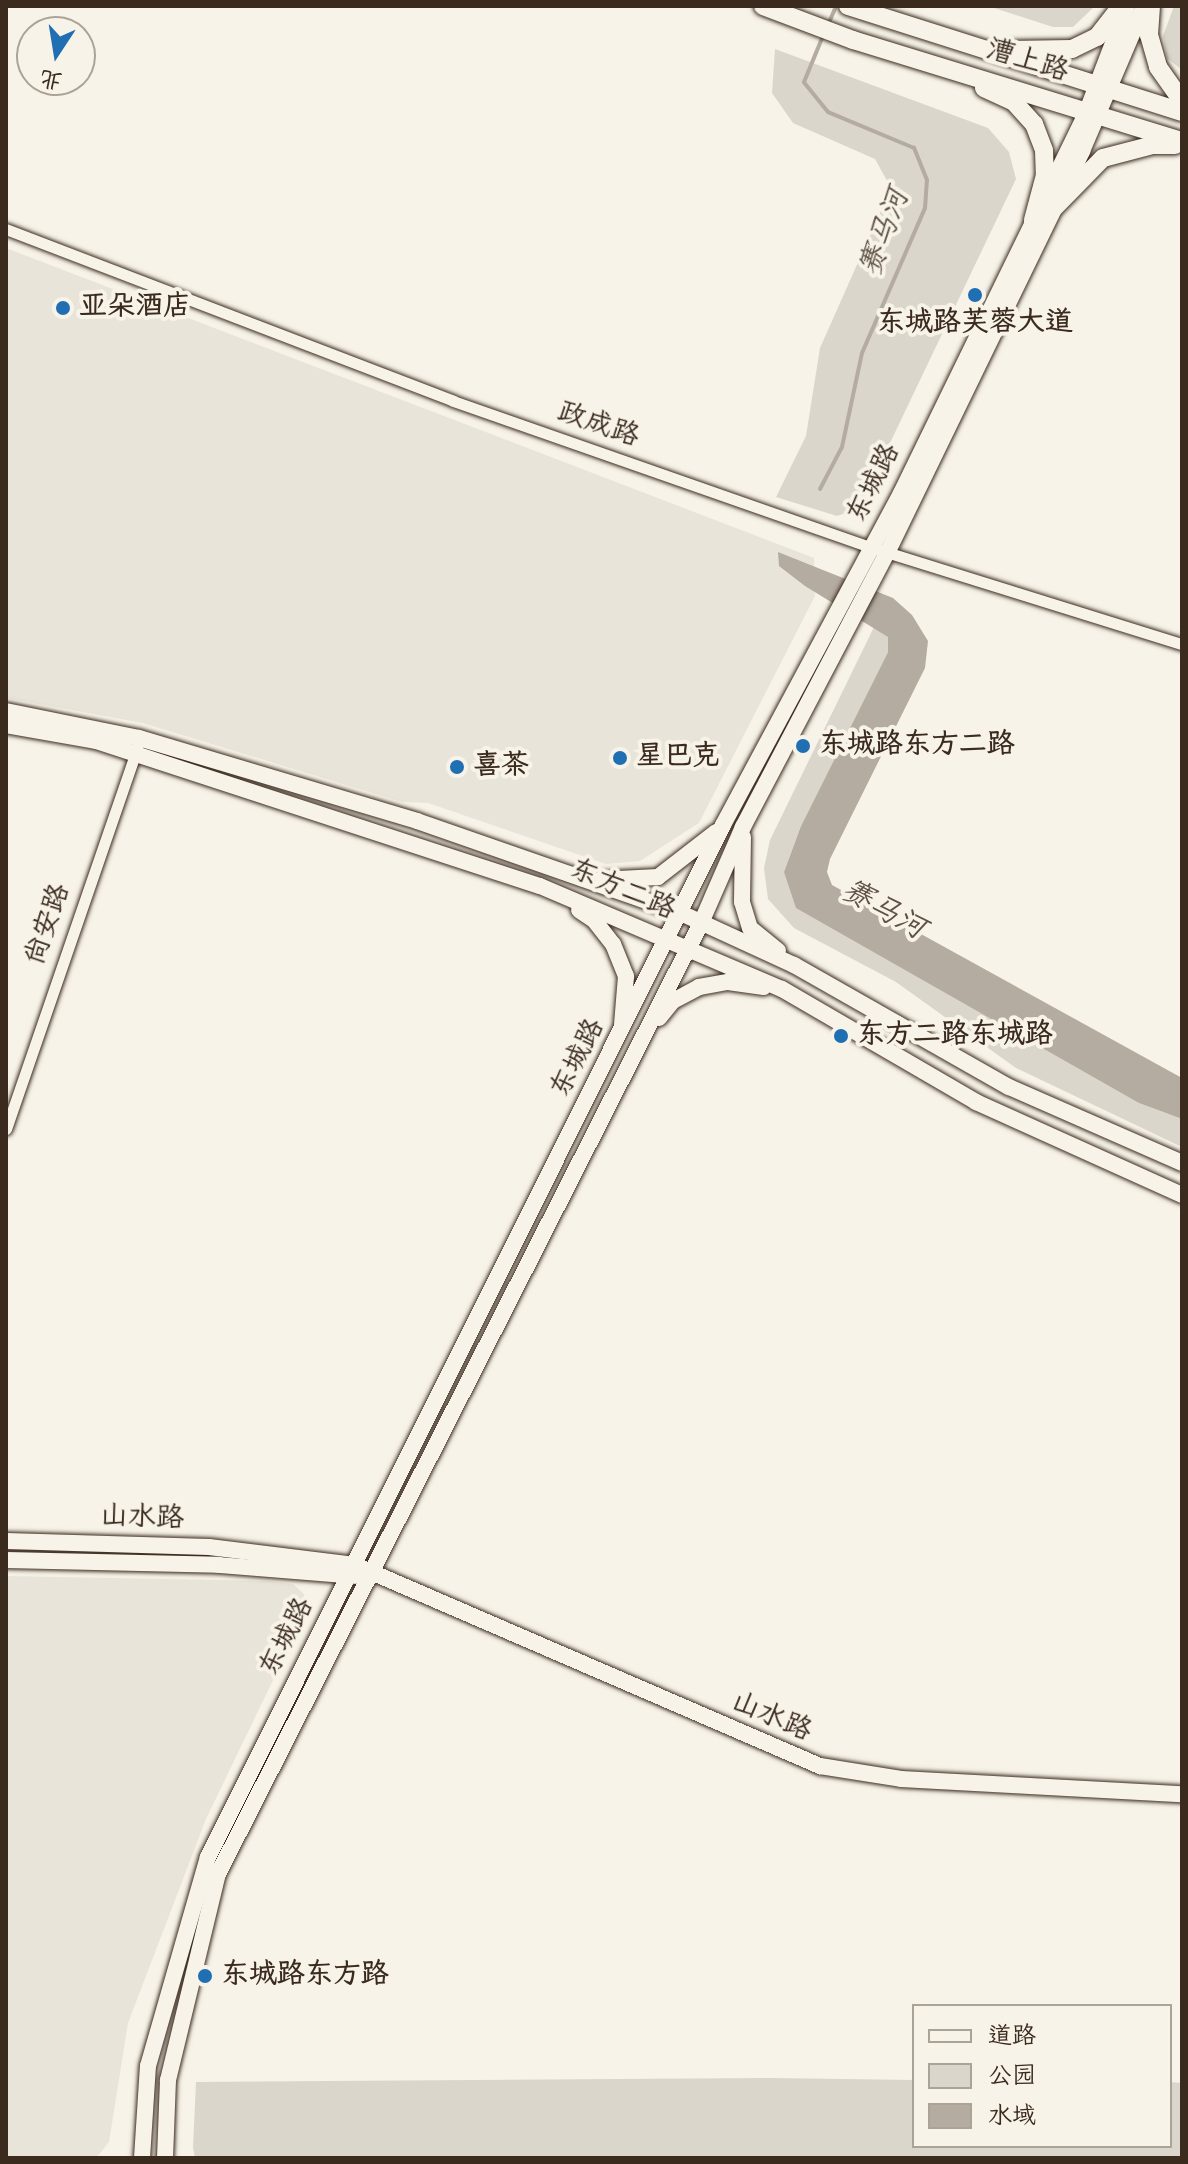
<!DOCTYPE html>
<meta charset="utf-8">
<style>
body{margin:0}
#map{position:relative;width:1188px;height:2164px;overflow:hidden;background:#f7f3e8;font-family:"Indie Flower","LXGW WenKai TC",sans-serif}
div>[style]{position:absolute}
.built>*{inset:0;background:#e9e4d9}
.green>*{inset:0;background:#dbd6cb}
.water>*{inset:0;background:#b4aca0}
.stream>*{height:4px;margin:-2px;padding:0 2px;transform-origin:2px;border-radius:2px;background:#b4aca0}
.roads{filter:drop-shadow(0 0 2px #3b2a1e) drop-shadow(0 0 2px #3b2a1e)}
.street>*{height:11px;margin:-5.5px;padding:0 5.5px;transform-origin:5.5px;border-radius:5.5px;background:#f7f3e8}
.secondary>*{height:16px;margin:-8px;padding:0 8px;transform-origin:8px;border-radius:8px;background:#f7f3e8}
.primary>*{height:18px;margin:-9px;padding:0 9px;transform-origin:9px;border-radius:9px;background:#f7f3e8}
.dots>*{width:22px;height:22px;translate:-50% -50%;box-sizing:border-box;border:4px solid #f7f3e8;border-radius:50%}
span{translate:-50% -50%;white-space:nowrap;text-align:center;line-height:1.15;-webkit-text-stroke:8px #f7f3e8;paint-order:stroke}
.street-label{font-size:28px;color:#3b2a1e}
.poi-label{font-size:28px;color:#3b2a1e;font-weight:700}
.left{translate:0 -50%;text-align:left}
.water-label{font-size:30px;color:#5f5145;font-style:italic}
.frame{position:absolute;inset:0;border:8px solid #3b2a1e;pointer-events:none}
.legend{position:absolute;left:912px;top:2004px;width:260px;height:144px;box-sizing:border-box;background:#f7f3e8;border:2px solid #aca397;margin:0;padding:10px 14px;list-style:none;font-size:24px;color:#3b2a1e}
.legend li{display:flex;align-items:center;gap:16px;height:40px}
.legend b{width:40px;border:2px solid #aca397}
.north{position:absolute;left:16px;top:16px;width:80px;height:80px;box-sizing:border-box;background:#f7f3e8;border:2px solid #aca397;border-radius:50%;rotate:192deg;font-size:22px;font-weight:700;line-height:32px;text-align:center;color:#3b2a1e}
.north::after{content:'';display:block;margin:auto;width:28px;height:36px;background:#1f6fb2;clip-path:polygon(50% 0,100% 100%,50% 72%,0 100%)}
</style>
<div id="map">
<div class="built">
<div style="clip-path:polygon(6px 248px,814px 558px,815px 596px,699px 823px,640px 861px,606px 864px,428px 803px,402px 802px,143px 723px,6px 698px)"></div>
<div style="clip-path:polygon(6px 1576px,269px 1581px,293px 1584px,304px 1594px,305px 1614px,206px 1819px,128px 2023px,109px 2142px,96px 2158px,6px 2158px)"></div>
</div>
<div class="green">
<div style="clip-path:polygon(988px 6px,1095px 6px,1073px 27px,1053px 27px)"></div>
<div style="clip-path:polygon(1174px 6px,1182px 6px,1182px 70px,1167px 58px,1163px 36px)"></div>
<div style="clip-path:polygon(775px 49px,988px 128px,1009px 152px,1016px 179px,859px 508px,837px 516px,776px 497px,806px 436px,820px 348px,891px 188px,875px 159px,793px 123px,772px 93px)"></div>
<div style="clip-path:polygon(875px 625px,888px 636px,888px 652px,801px 826px,784px 872px,1139px 1103px,1182px 1119px,1182px 1147px,1016px 1068px,896px 982px,794px 928px,768px 899px,764px 868px,770px 840px)"></div>
<div style="clip-path:polygon(772px 2078px,914px 2080px,914px 2146px,1170px 2146px,1170px 2082px,1182px 2083px,1182px 2158px,195px 2158px,193px 2148px,196px 2082px)"></div>
</div>
<div class="water">
<div style="clip-path:polygon(778px 552px,893px 598px,912px 615px,928px 641px,925px 668px,830px 859px,827px 872px,832px 885px,1182px 1078px,1182px 1119px,1139px 1103px,796px 908px,784px 872px,801px 826px,888px 652px,888px 637px,805px 586px,779px 566px)"></div>
</div>
<div class="stream">
<div style="left:828px;top:25px;width:21px;rotate:-67deg"></div>
<div style="left:820px;top:489px;width:47px;rotate:-62.4deg"></div>
<div style="left:842px;top:447px;width:96px;rotate:-78deg"></div>
<div style="left:862px;top:353px;width:158px;rotate:-66.5deg"></div>
<div style="left:925px;top:208px;width:28px;rotate:-86deg"></div>
<div style="left:927px;top:180px;width:35px;rotate:-112deg"></div>
<div style="left:914px;top:148px;width:93px;rotate:-157.3deg"></div>
<div style="left:828px;top:112px;width:38px;rotate:-129deg"></div>
<div style="left:804px;top:82px;width:50px;rotate:-67.6deg"></div>
</div>
<div class="roads">
<div class="street">
<div style="left:6px;top:229px;width:479px;rotate:21deg"></div>
<div style="left:453px;top:401px;width:445px;rotate:19.3deg"></div>
<div style="left:873px;top:548px;width:324px;rotate:17.3deg"></div>
<div style="left:6px;top:1129px;width:403px;rotate:-71deg"></div>
</div>
<div class="secondary">
<div style="left:6px;top:711px;width:136px;rotate:11.5deg"></div>
<div style="left:139px;top:738px;width:290px;rotate:16.6deg"></div>
<div style="left:417px;top:821px;width:280px;rotate:19.2deg"></div>
<div style="left:681px;top:913px;width:124px;rotate:24.7deg"></div>
<div style="left:794px;top:965px;width:247px;rotate:29.6deg"></div>
<div style="left:1009px;top:1087px;width:189px;rotate:23.7deg"></div>
<div style="left:6px;top:725px;width:91px;rotate:10.1deg"></div>
<div style="left:96px;top:741px;width:467px;rotate:18.1deg"></div>
<div style="left:540px;top:886px;width:263px;rotate:23.1deg"></div>
<div style="left:782px;top:989px;width:225px;rotate:30.2deg"></div>
<div style="left:976px;top:1102px;width:226px;rotate:24.3deg"></div>
<div style="left:743px;top:837px;width:65px;rotate:90.9deg"></div>
<div style="left:742px;top:902px;width:27px;rotate:73deg"></div>
<div style="left:750px;top:928px;width:36px;rotate:39deg"></div>
<div style="left:599px;top:880px;width:59px;rotate:-2.9deg"></div>
<div style="left:658px;top:877px;width:73px;rotate:-37.8deg"></div>
<div style="left:579px;top:910px;width:18px;rotate:34deg"></div>
<div style="left:594px;top:920px;width:31px;rotate:52deg"></div>
<div style="left:613px;top:944px;width:35px;rotate:68deg"></div>
<div style="left:626px;top:976px;width:49px;rotate:94.7deg"></div>
<div style="left:659px;top:1018px;width:22px;rotate:-51deg"></div>
<div style="left:673px;top:1001px;width:30px;rotate:-28deg"></div>
<div style="left:699px;top:987px;width:29px;rotate:-10deg"></div>
<div style="left:728px;top:982px;width:36px;rotate:8deg"></div>
<div style="left:6px;top:1541px;width:203px;rotate:1.7deg"></div>
<div style="left:209px;top:1547px;width:147px;rotate:7deg"></div>
<div style="left:355px;top:1565px;width:507px;rotate:23.38deg"></div>
<div style="left:820px;top:1766px;width:82px;rotate:9.1deg"></div>
<div style="left:901px;top:1779px;width:281px;rotate:3.1deg"></div>
<div style="left:6px;top:1560px;width:213px;rotate:1.3deg"></div>
<div style="left:219px;top:1565px;width:137px;rotate:4.6deg"></div>
<div style="left:142px;top:2158px;width:92px;rotate:-86.3deg"></div>
<div style="left:148px;top:2066px;width:217px;rotate:-74deg"></div>
<div style="left:208px;top:1857px;width:1153px;rotate:-63.48deg"></div>
<div style="left:723px;top:825px;width:377px;rotate:-61.8deg"></div>
<div style="left:901px;top:493px;width:425px;rotate:-64deg"></div>
<div style="left:1087px;top:111px;width:112px;rotate:-69.1deg"></div>
<div style="left:165px;top:2158px;width:78px;rotate:-87.8deg"></div>
<div style="left:168px;top:2080px;width:212px;rotate:-76.4deg"></div>
<div style="left:218px;top:1874px;width:1067px;rotate:-63.07deg"></div>
<div style="left:701px;top:923px;width:105px;rotate:-66.4deg"></div>
<div style="left:743px;top:827px;width:312px;rotate:-62.3deg"></div>
<div style="left:888px;top:551px;width:445px;rotate:-64.1deg"></div>
<div style="left:1082px;top:151px;width:158px;rotate:-66.8deg"></div>
</div>
<div class="primary">
<div style="left:763px;top:6px;width:96px;rotate:20.7deg"></div>
<div style="left:853px;top:40px;width:344px;rotate:17.1deg"></div>
<div style="left:848px;top:6px;width:350px;rotate:17.6deg"></div>
<div style="left:1151px;top:6px;width:29px;rotate:94deg"></div>
<div style="left:1149px;top:35px;width:33px;rotate:74deg"></div>
<div style="left:1158px;top:67px;width:42px;rotate:54.8deg"></div>
<div style="left:1010px;top:50px;width:62px;rotate:-0.9deg"></div>
<div style="left:1072px;top:49px;width:28px;rotate:-26deg"></div>
<div style="left:1097px;top:37px;width:39px;rotate:-52deg"></div>
<div style="left:984px;top:88px;width:33px;rotate:25deg"></div>
<div style="left:1014px;top:102px;width:30px;rotate:48deg"></div>
<div style="left:1034px;top:124px;width:28px;rotate:69deg"></div>
<div style="left:1044px;top:150px;width:25px;rotate:88deg"></div>
<div style="left:1045px;top:175px;width:47px;rotate:104.9deg"></div>
<div style="left:1053px;top:209px;width:71px;rotate:-45.6deg"></div>
<div style="left:1103px;top:158px;width:52px;rotate:-14.6deg"></div>
<div style="left:1153px;top:145px;width:22px"></div>
</div>
</div>
<div class="dots">
<div style="left:975px;top:295px;background:#1f6fb2"></div>
<div style="left:63px;top:308px;background:#1f6fb2"></div>
<div style="left:803px;top:746px;background:#1f6fb2"></div>
<div style="left:620px;top:758px;background:#1f6fb2"></div>
<div style="left:457px;top:767px;background:#1f6fb2"></div>
<div style="left:841px;top:1036px;background:#1f6fb2"></div>
<div style="left:205px;top:1976px;background:#1f6fb2"></div>
</div>
<div class="street-label">
<span style="left:1027px;top:62px;rotate:17deg">漕上路</span>
<span style="left:598px;top:426px;rotate:19deg">政成路</span>
<span style="left:875px;top:484px;rotate:-64deg">东城路</span>
<span style="left:622px;top:891px;rotate:23deg">东方二路</span>
<span style="left:49px;top:925px;rotate:-71deg">尚安路</span>
<span style="left:579px;top:1059px;rotate:-63deg">东城路</span>
<span style="left:142px;top:1519px;rotate:2deg">山水路</span>
<span style="left:288px;top:1638px;rotate:-63deg">东城路</span>
<span style="left:771px;top:1718px;rotate:23deg">山水路</span>
</div>
<div class="poi-label">
<span class="left" style="left:79px;top:308px">亚朵酒店</span>
<span style="left:975px;top:324px">东城路芙蓉大道</span>
<span class="left" style="left:819px;top:746px">东城路东方二路</span>
<span class="left" style="left:636px;top:758px">星巴克</span>
<span class="left" style="left:473px;top:767px">喜茶</span>
<span class="left" style="left:857px;top:1036px">东方二路东城路</span>
<span class="left" style="left:221px;top:1976px">东城路东方路</span>
</div>
<div class="water-label">
<span style="left:886px;top:233px;rotate:-70deg">赛马河</span>
<span style="left:883px;top:911px;rotate:29deg">赛马河</span>
</div>
<div class="frame"></div>
<ul class="legend">
<li><b style="height:10px;background:#f7f3e8"></b>道路</li>
<li><b style="height:22px;background:#dbd6cb"></b>公园</li>
<li><b style="height:22px;background:#b4aca0"></b>水域</li>
</ul>
<div class="north">北</div>
</div>
